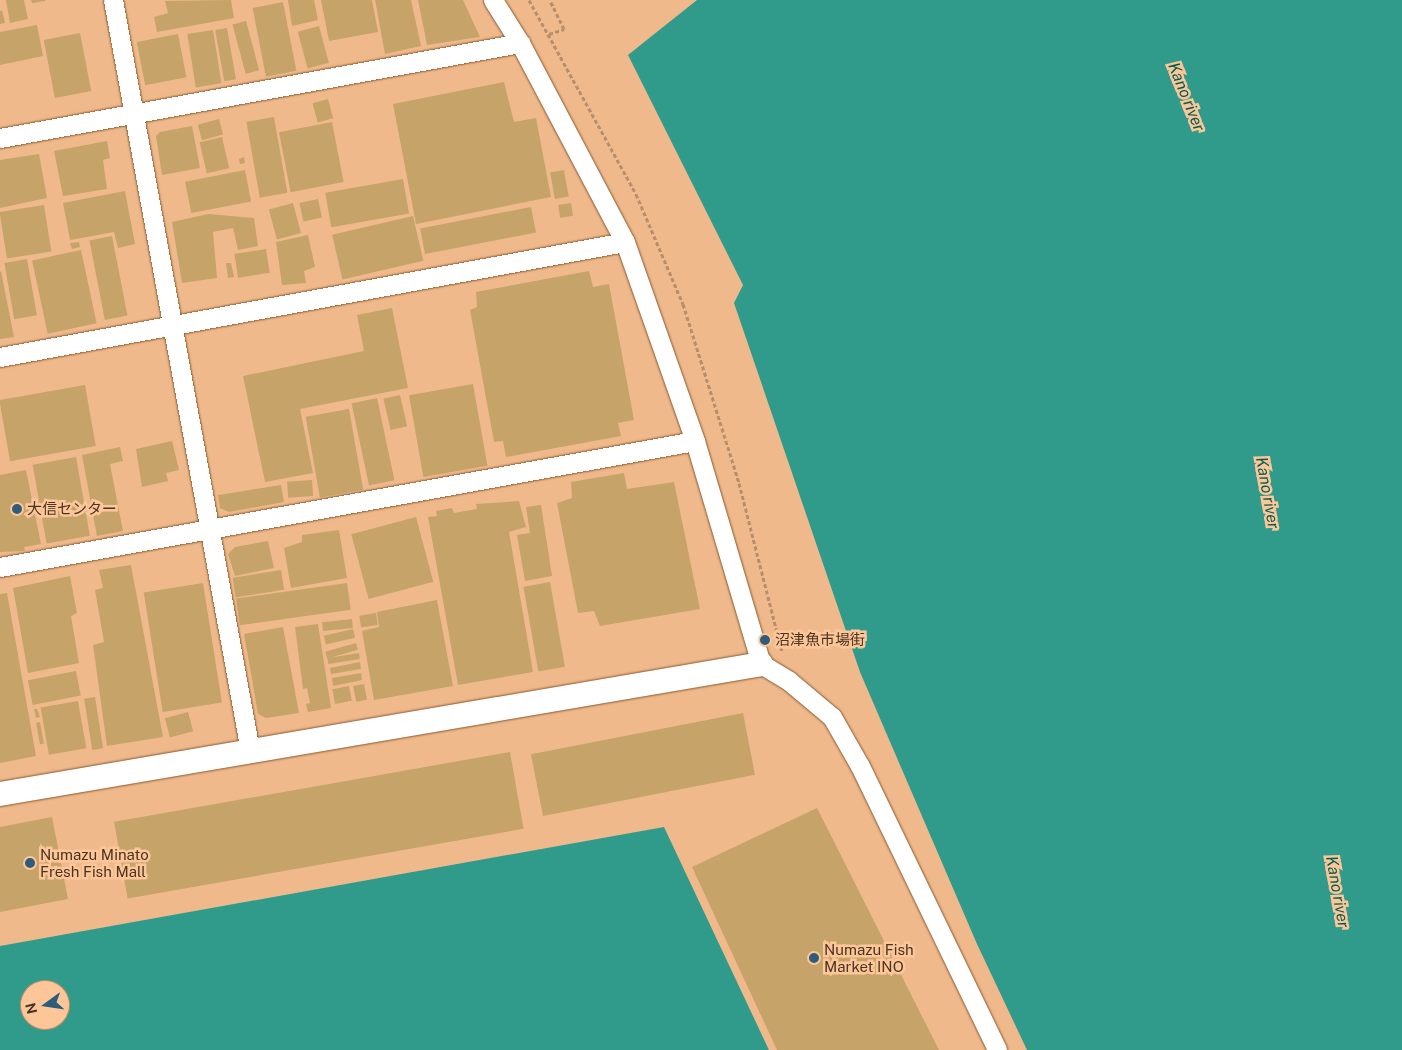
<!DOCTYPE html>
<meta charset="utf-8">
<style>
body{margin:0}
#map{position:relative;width:1402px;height:1050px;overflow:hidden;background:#efb98c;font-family:"Public Sans","Noto Sans JP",sans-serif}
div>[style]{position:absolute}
.water>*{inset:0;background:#319b8b}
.building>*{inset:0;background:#c6a469;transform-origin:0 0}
.path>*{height:3px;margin-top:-1.5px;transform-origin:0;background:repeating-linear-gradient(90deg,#b88d69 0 4px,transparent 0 6.5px)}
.roads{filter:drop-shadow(0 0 1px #89592d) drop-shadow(0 0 1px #89592d)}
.minor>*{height:19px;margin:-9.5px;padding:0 9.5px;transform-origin:9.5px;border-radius:9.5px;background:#fff}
.tertiary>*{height:24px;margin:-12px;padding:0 12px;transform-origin:12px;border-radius:12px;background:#fff}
.dots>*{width:14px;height:14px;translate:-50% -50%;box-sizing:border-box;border:2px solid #fdc699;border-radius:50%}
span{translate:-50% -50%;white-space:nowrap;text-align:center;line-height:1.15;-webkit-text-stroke:5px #fdc699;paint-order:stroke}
.poi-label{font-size:15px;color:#4a3422}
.left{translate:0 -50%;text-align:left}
.water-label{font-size:16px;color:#015d52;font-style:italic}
.north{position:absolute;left:20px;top:980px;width:50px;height:50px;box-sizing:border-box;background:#fdc699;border:1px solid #b58c69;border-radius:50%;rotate:256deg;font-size:14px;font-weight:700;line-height:20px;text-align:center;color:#4a3422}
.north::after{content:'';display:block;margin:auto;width:18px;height:22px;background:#2e5c7b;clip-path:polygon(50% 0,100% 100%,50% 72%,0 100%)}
</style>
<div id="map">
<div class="water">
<div style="clip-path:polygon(697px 0,1402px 0,1402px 1050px,1027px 1050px,977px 944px,860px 672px,734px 303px,743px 285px,628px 55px)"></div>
<div style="clip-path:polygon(evenodd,664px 827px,769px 1050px,0 1050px,0 946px,664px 827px,30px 990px,60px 990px,60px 1020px,30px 1020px,30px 990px)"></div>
</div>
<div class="building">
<div style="clip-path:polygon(6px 0,24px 0,28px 19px,10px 23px)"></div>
<div style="clip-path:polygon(31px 0,45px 0,45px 1px,32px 3px)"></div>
<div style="clip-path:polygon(231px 0,234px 18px,157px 32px,154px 17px,168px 13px,165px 1px)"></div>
<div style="clip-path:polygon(288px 0,314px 0,318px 20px,292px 26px)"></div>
<div style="clip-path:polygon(321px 0,372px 0,378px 32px,329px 41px)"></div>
<div style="clip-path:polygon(375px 0,411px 0,421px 46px,385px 54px)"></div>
<div style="clip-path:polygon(418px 0,463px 0,480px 37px,427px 45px)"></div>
<div style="left:283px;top:2px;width:70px;height:31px;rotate:79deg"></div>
<div style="clip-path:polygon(2px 10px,5px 23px,0 24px,0 11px)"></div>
<div style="left:246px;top:21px;width:51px;height:14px;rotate:75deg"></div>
<div style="clip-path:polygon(37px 25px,43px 56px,0 65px,0 32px)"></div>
<div style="left:319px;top:26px;width:38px;height:22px;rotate:75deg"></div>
<div style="left:227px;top:28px;width:52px;height:12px;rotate:80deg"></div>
<div style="left:213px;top:30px;width:54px;height:26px;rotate:81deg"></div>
<div style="left:80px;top:33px;width:59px;height:37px;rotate:79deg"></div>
<div style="left:178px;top:34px;width:44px;height:42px;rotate:79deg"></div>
<div style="clip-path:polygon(504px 82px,514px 122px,536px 118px,551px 197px,416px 224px,393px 104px)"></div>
<div style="left:328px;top:99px;width:20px;height:16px;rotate:75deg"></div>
<div style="left:274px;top:117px;width:77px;height:28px;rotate:80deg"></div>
<div style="left:219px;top:119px;width:16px;height:22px;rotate:75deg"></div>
<div style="left:332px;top:122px;width:61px;height:54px;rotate:79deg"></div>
<div style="clip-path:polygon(192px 126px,200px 168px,162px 175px,156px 136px,160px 132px)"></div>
<div style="left:222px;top:137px;width:32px;height:23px;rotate:77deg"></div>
<div style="clip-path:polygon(107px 141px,110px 158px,103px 160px,107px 189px,63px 196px,54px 151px)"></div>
<div style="clip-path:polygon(39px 154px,47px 198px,0 208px,0 160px)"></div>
<div style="clip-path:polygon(244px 157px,245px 163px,240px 164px,239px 159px)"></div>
<div style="left:245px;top:170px;width:32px;height:61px;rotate:79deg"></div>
<div style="left:564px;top:170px;width:27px;height:14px;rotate:80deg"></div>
<div style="left:403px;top:179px;width:35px;height:79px;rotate:80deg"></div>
<div style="clip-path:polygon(125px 191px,135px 244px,118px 248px,114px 232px,70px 240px,63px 203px)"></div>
<div style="left:318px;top:199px;width:19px;height:19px;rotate:78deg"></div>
<div style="left:293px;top:203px;width:31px;height:25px;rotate:75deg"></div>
<div style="left:571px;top:203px;width:13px;height:13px;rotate:81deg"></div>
<div style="left:44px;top:205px;width:47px;height:45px;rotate:81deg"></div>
<div style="left:531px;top:207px;width:26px;height:113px;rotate:79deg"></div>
<div style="clip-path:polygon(208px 214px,254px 218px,258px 246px,238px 250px,233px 228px,213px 232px,217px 278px,182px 283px,172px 222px)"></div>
<div style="left:413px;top:216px;width:46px;height:83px;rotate:77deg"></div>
<div style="clip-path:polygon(308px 235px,315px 267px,304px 271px,306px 283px,282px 285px,276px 242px)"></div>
<div style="left:112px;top:236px;width:81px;height:23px;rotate:79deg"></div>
<div style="clip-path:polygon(79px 242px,80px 247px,72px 249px,70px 243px)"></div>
<div style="left:266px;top:249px;width:24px;height:32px;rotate:81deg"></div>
<div style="left:81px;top:250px;width:75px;height:50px;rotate:78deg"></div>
<div style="left:27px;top:259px;width:57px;height:23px;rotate:80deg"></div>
<div style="clip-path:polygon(226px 263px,231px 263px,234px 277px,228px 278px)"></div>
<div style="clip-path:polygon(1px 271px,14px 337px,0 339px,0 272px)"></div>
<div style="clip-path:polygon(589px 271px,593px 287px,609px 284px,634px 420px,618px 423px,621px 436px,506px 457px,503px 441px,494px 442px,470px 310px,477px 307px,476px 292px)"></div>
<div style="clip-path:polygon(392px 308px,408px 388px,300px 409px,313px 473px,265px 482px,243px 376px,364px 351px,357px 315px)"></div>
<div style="left:473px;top:384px;width:83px;height:65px;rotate:80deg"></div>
<div style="left:85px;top:385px;width:62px;height:87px;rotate:80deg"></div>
<div style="left:400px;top:395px;width:32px;height:17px;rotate:77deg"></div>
<div style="left:377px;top:398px;width:84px;height:26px;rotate:78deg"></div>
<div style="left:349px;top:409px;width:82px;height:44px;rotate:80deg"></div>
<div style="clip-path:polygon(172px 441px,179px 470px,166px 473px,168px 481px,142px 487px,136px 449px)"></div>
<div style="clip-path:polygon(120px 447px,123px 461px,110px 464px,123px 531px,97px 536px,82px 455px)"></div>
<div style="left:76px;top:457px;width:80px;height:44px;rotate:80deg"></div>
<div style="clip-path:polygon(26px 470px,41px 544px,24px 547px,25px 551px,0 552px,0 475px)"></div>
<div style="clip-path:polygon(624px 473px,627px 489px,674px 482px,700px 609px,600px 626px,594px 611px,578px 613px,557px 503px,572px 498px,571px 482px)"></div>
<div style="left:312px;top:480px;width:16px;height:25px;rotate:86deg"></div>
<div style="clip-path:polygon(281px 485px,284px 502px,229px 512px,220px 508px,218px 495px)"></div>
<div style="clip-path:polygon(519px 501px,526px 527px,509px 532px,533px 672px,458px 685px,428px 517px,437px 516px,436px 511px,452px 508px,454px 513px,477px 509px,476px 504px)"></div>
<div style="clip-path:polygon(541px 505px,552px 576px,525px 581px,517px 535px,530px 533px,526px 507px)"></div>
<div style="left:416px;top:517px;width:67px;height:67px;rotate:75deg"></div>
<div style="clip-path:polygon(339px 530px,347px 578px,291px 588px,284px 548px,302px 542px,302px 535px)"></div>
<div style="clip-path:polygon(268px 541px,274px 568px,235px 576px,228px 554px,235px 547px)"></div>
<div style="clip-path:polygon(131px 565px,163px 737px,107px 746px,93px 645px,104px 642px,95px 590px,103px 588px,99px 570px)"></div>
<div style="left:281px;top:570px;width:20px;height:49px;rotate:81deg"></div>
<div style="clip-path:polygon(70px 576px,77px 613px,71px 616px,79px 663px,28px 673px,13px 588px)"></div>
<div style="left:550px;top:582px;width:86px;height:27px;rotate:80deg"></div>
<div style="left:203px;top:583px;width:121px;height:60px;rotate:81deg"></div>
<div style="left:347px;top:583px;width:27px;height:112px;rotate:82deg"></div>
<div style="clip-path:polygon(7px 593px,36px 756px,0 763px,0 594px)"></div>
<div style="clip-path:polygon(437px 600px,453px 686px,374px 700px,362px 631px,379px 627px,377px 612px)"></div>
<div style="left:376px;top:613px;width:12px;height:17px;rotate:81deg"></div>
<div style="left:352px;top:619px;width:9px;height:30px;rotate:84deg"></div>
<div style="clip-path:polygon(318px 624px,331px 708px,308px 712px,306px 704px,310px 703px,307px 688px,303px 689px,295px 627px)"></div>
<div style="clip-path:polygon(283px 627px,299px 713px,266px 718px,258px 714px,244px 634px)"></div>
<div style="left:353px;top:629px;width:9px;height:30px;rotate:77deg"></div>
<div style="left:356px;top:643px;width:7px;height:32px;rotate:74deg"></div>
<div style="left:359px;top:653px;width:6px;height:32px;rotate:81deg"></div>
<div style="clip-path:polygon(360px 662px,361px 669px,331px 674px,330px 668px)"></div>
<div style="left:76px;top:671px;width:25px;height:49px;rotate:79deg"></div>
<div style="clip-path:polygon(361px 673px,362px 680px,333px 686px,332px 678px)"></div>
<div style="left:364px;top:684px;width:16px;height:11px;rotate:79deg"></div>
<div style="left:349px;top:686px;width:15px;height:17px;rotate:79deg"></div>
<div style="left:95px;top:697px;width:52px;height:11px;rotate:81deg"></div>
<div style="left:78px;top:701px;width:48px;height:38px;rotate:80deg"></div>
<div style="clip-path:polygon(34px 709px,37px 709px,40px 717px,36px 718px)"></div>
<div style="left:188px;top:712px;width:20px;height:24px;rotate:75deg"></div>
<div style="left:743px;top:713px;width:63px;height:216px;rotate:79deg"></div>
<div style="left:40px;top:722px;width:22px;height:4px;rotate:80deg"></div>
<div style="left:510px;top:752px;width:78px;height:402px;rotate:80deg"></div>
<div style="clip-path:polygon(817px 808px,939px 1050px,777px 1050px,692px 867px)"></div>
<div style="clip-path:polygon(52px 817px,68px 899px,0 912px,0 827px)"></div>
</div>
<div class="path">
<div style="left:529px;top:0;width:222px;rotate:61.1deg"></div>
<div style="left:636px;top:194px;width:120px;rotate:66.9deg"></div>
<div style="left:683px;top:304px;width:188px;rotate:72.6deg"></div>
<div style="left:739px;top:483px;width:174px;rotate:75.7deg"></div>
<div style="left:549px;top:34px;width:16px;rotate:-18deg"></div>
<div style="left:564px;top:29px;width:32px;rotate:-116deg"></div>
</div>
<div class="roads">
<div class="minor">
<div style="left:113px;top:0;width:763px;rotate:79.66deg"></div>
<div style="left:493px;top:0;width:51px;rotate:57.9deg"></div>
<div style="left:520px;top:43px;width:225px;rotate:62.2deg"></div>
<div style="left:625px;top:242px;width:211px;rotate:70.6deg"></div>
<div style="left:695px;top:441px;width:233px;rotate:73.5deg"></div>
<div style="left:761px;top:664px;width:33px;rotate:31deg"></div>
<div style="left:789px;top:681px;width:56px;rotate:39.9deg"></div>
<div style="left:832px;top:717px;width:56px;rotate:60.3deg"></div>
<div style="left:860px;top:766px;width:315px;rotate:64.2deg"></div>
<div style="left:0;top:138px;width:529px;rotate:-10.35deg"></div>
<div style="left:0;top:357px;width:635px;rotate:-10.43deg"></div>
<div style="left:0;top:567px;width:706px;rotate:-10.28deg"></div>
</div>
<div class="tertiary">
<div style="left:0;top:794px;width:772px;rotate:-9.69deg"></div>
</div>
</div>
<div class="dots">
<div style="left:17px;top:509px;background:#2e5c7b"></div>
<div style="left:765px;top:640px;background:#2e5c7b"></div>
<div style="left:30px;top:863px;background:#2e5c7b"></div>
<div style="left:814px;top:958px;background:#2e5c7b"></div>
</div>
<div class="poi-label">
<span class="left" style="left:27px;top:509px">大信センター</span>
<span class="left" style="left:775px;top:640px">沼津魚市場街</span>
<span class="left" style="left:40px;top:863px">Numazu Minato<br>Fresh Fish Mall</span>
<span class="left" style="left:824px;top:958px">Numazu Fish<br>Market INO</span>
</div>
<div class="water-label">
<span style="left:1186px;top:97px;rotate:68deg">Kano river</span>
<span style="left:1267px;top:493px;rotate:80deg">Kano river</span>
<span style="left:1337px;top:892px;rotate:80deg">Kano river</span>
</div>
<div class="north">N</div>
</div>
